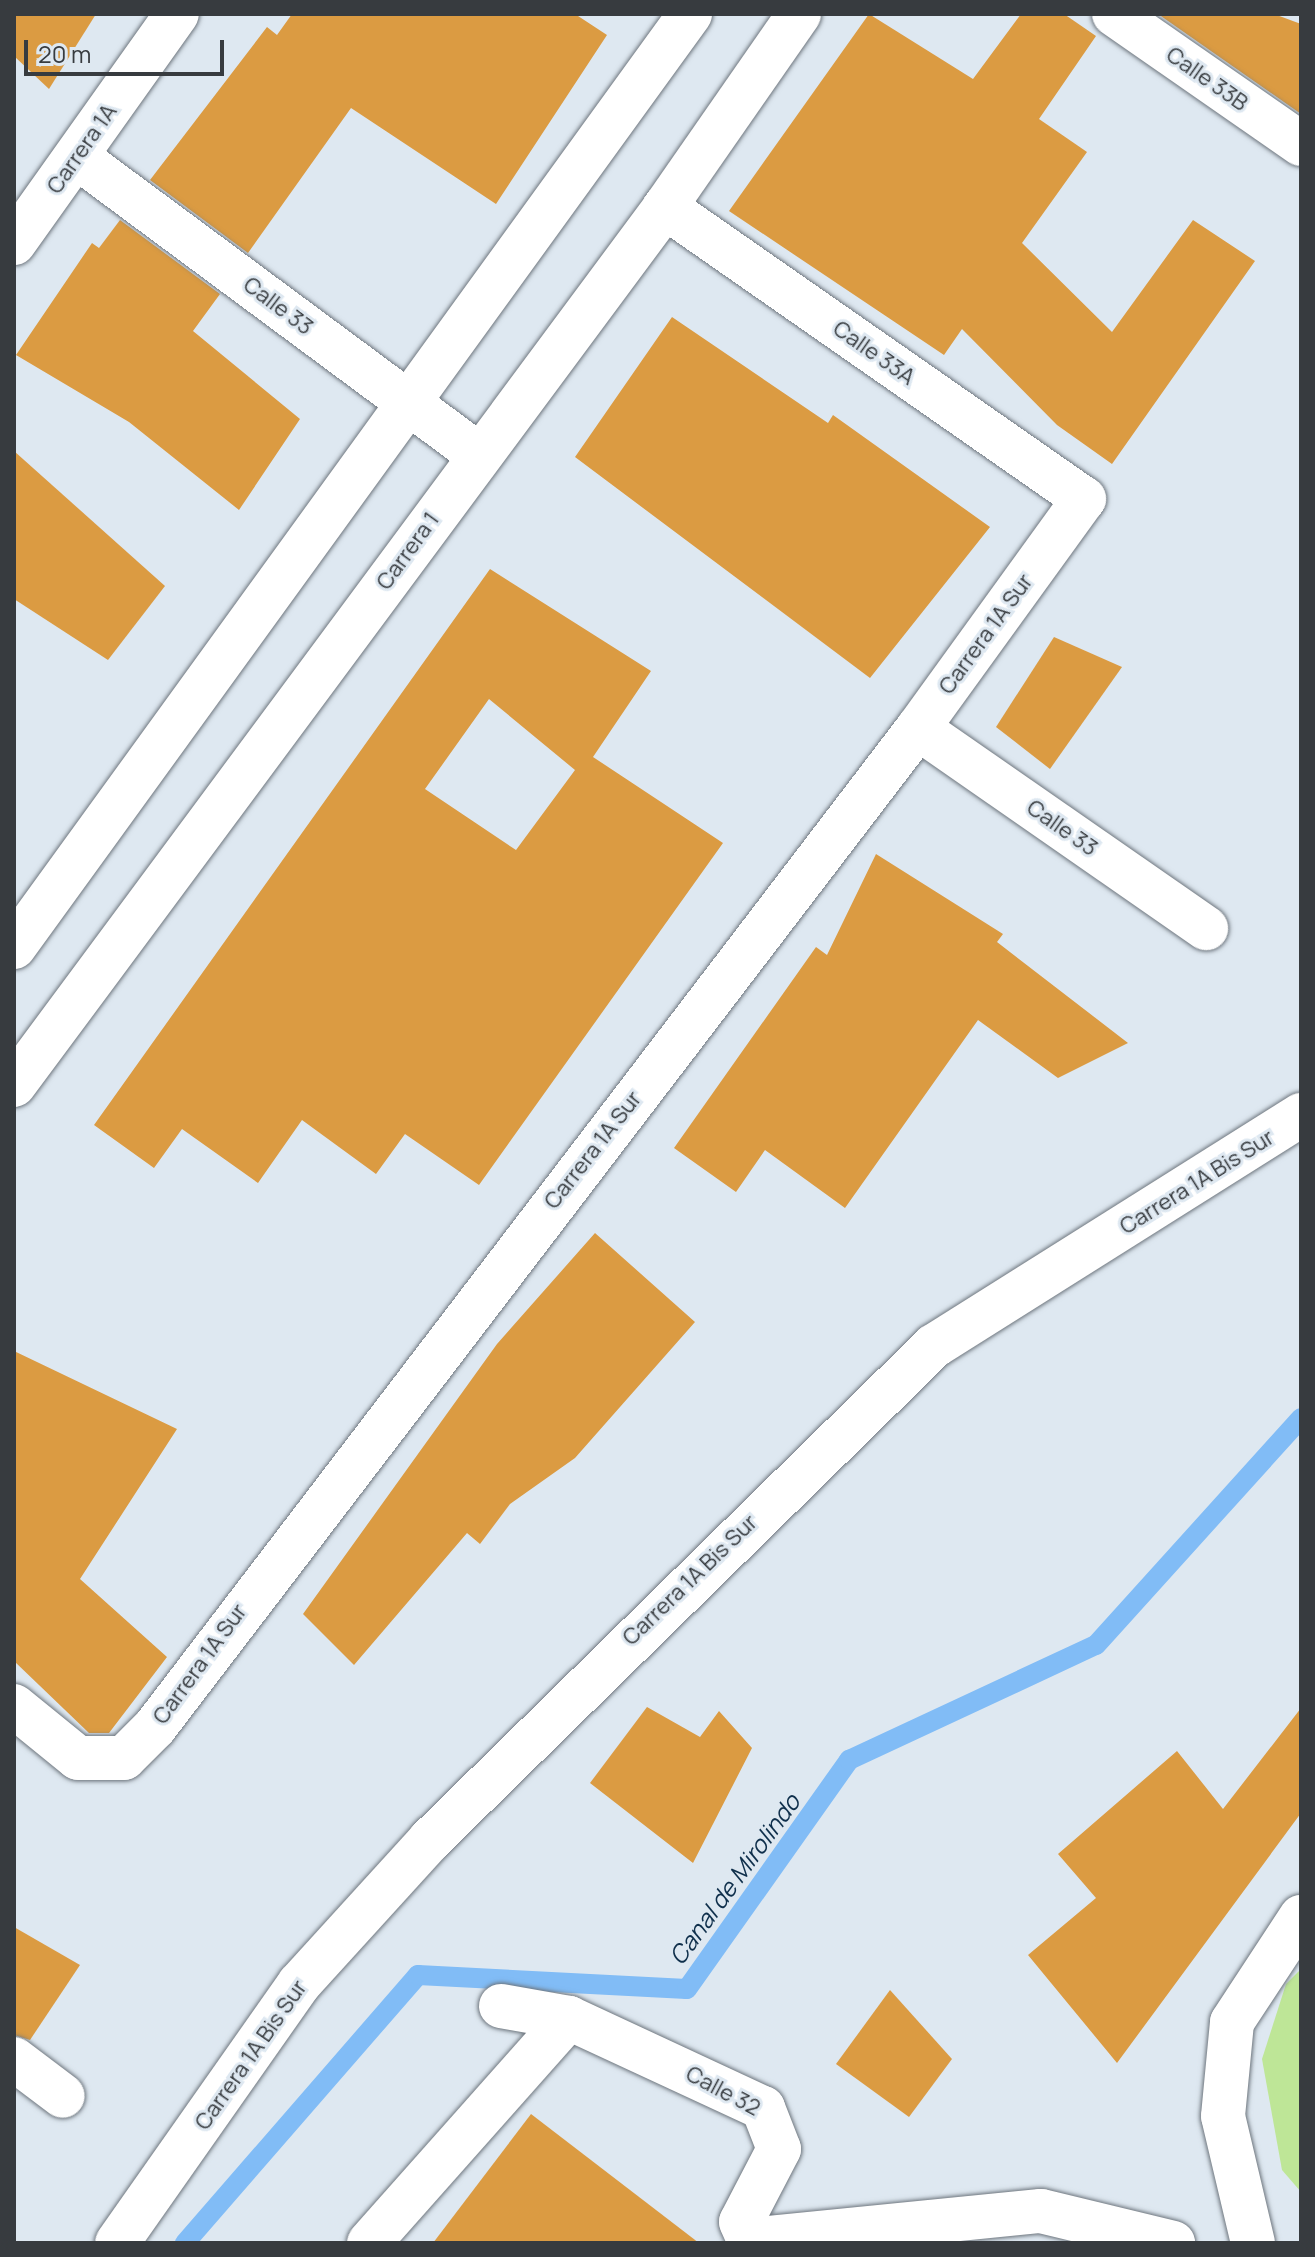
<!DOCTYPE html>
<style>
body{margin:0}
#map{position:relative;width:1315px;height:2257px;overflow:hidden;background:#dee8f1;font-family:Manrope,sans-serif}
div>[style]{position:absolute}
.green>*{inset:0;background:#bee697}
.stream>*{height:20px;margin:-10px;padding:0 10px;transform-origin:10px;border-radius:10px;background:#81bcf6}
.building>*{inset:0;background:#db9b42}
.roads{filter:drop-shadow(0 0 2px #6e767e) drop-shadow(0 0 2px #6e767e)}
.minor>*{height:44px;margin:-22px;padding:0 22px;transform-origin:22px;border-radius:22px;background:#fff}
span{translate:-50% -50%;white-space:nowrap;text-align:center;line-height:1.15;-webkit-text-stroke:6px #dee8f1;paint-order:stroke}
.street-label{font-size:22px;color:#373b3f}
.water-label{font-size:24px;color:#0f2f4b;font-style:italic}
.frame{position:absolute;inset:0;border:16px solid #373b3f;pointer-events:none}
.scale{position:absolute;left:24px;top:40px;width:200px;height:36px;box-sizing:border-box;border:4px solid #373b3f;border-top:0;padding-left:10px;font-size:24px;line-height:28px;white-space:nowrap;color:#373b3f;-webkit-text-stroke:6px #dee8f1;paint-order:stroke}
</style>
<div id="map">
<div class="green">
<div style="clip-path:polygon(1301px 1969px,1301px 2192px,1282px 2170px,1262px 2059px,1286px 1984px)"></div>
</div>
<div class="stream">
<div style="left:185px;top:2243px;width:355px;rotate:-49deg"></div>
<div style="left:418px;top:1975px;width:269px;rotate:3deg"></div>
<div style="left:687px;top:1989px;width:281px;rotate:-54.7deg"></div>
<div style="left:849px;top:1760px;width:272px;rotate:-25deg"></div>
<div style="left:1096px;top:1645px;width:306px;rotate:-47.9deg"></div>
</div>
<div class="building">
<div style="clip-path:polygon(14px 14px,96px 14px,49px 89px,14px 56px)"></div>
<div style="clip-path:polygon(292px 14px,575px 14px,607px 35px,496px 204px,351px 108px,248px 253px,150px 180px,267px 27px,277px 35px)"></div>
<div style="clip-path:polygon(869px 14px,973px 79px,1021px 14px,1064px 14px,1096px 36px,1039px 119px,1087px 152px,1022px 243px,1112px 332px,1193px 220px,1255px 261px,1112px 464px,1057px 425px,962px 329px,944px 355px,729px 211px)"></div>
<div style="clip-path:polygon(1158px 14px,1274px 14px,1301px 24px,1301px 114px)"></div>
<div style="clip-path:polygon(120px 220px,220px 294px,193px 331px,300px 419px,239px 510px,129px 422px,16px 355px,92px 243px,99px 248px)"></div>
<div style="clip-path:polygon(672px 317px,828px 423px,833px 415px,990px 527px,870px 678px,575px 457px)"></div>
<div style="clip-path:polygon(14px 451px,165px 586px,108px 660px,14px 599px)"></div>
<div style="clip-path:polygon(evenodd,490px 569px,651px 671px,593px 757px,723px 843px,479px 1185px,405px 1134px,376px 1174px,302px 1120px,258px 1183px,182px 1129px,154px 1168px,94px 1125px,490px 569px,489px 699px,575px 770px,516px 850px,425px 789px,489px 699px)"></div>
<div style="clip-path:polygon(1054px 637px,1122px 667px,1050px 769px,996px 727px)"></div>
<div style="clip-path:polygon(876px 854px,1003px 934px,997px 942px,1128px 1043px,1058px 1078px,978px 1020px,845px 1208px,765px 1150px,736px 1192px,674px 1148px,816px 947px,827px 955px)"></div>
<div style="clip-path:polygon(595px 1233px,695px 1322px,575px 1458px,510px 1504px,480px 1544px,467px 1533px,354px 1665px,303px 1614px,497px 1344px)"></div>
<div style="clip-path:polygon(14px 1351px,177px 1429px,80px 1579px,167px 1657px,109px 1733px,89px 1733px,14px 1661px)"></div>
<div style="clip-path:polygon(647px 1707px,700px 1737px,719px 1711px,752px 1748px,693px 1863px,590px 1783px)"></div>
<div style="clip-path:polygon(1301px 1708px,1301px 1813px,1117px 2063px,1028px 1955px,1096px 1898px,1058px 1854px,1177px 1751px,1223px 1809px)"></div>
<div style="clip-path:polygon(14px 1927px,80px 1965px,30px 2040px,14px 2035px)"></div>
<div style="clip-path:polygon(890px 1990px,952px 2059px,909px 2117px,836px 2064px)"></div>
<div style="clip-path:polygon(531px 2114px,699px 2243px,433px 2243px)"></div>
</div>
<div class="roads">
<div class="minor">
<div style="left:1114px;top:14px;width:228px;rotate:34.8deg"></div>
<div style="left:77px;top:157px;width:500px;rotate:36.55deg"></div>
<div style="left:14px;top:243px;width:281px;rotate:-54.6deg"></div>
<div style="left:918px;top:728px;width:351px;rotate:34.8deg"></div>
<div style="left:14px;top:947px;width:1152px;rotate:-54.07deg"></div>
<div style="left:14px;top:1085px;width:1093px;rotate:-53.44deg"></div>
<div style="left:665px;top:207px;width:235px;rotate:-55.2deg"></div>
<div style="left:14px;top:1706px;width:82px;rotate:39.1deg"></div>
<div style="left:78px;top:1758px;width:46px"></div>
<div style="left:124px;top:1758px;width:44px;rotate:-45deg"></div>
<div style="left:155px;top:1727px;width:1257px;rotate:-52.63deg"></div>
<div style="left:918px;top:728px;width:283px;rotate:-54.1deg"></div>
<div style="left:1084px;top:499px;width:511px;rotate:-145.13deg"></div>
<div style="left:501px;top:2006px;width:69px;rotate:10deg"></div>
<div style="left:569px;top:2018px;width:214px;rotate:24.9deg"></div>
<div style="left:763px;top:2108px;width:44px;rotate:68.7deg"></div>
<div style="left:779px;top:2149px;width:82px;rotate:117.5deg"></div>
<div style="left:741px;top:2222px;width:20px;rotate:66deg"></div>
<div style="left:749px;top:2240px;width:293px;rotate:-5.7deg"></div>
<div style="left:1041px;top:2211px;width:136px;rotate:13.6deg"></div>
<div style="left:14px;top:2059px;width:61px;rotate:37.1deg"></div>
<div style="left:117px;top:2243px;width:317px;rotate:-54.9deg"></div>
<div style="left:299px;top:1984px;width:195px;rotate:-47.7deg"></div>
<div style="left:430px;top:1840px;width:706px;rotate:-44.43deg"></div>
<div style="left:934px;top:1346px;width:434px;rotate:-32.2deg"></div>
<div style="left:369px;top:2243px;width:301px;rotate:-48.4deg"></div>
<div style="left:1253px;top:2243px;width:130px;rotate:-103.3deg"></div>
<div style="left:1223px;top:2116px;width:94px;rotate:-84.5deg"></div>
<div style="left:1232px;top:2022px;width:126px;rotate:-56.7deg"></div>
</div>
</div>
<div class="street-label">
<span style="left:1207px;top:79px;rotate:35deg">Calle 33B</span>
<span style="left:82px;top:149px;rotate:-55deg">Carrera 1A</span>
<span style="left:278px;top:306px;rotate:37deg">Calle 33</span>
<span style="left:874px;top:353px;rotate:35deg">Calle 33A</span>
<span style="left:408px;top:551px;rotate:-54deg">Carrera 1</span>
<span style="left:986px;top:634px;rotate:-54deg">Carrera 1A Sur</span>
<span style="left:1062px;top:828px;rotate:35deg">Calle 33</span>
<span style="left:593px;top:1150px;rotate:-52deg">Carrera 1A Sur</span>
<span style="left:1197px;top:1182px;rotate:-32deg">Carrera 1A Bis Sur</span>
<span style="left:690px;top:1580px;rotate:-44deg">Carrera 1A Bis Sur</span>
<span style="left:200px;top:1664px;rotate:-54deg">Carrera 1A Sur</span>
<span style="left:251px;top:2055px;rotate:-55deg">Carrera 1A Bis Sur</span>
<span style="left:723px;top:2091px;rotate:28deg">Calle 32</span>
</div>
<div class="water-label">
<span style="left:734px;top:1879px;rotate:-54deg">Canal de Mirolindo</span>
</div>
<div class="frame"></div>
<div class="scale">20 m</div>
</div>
